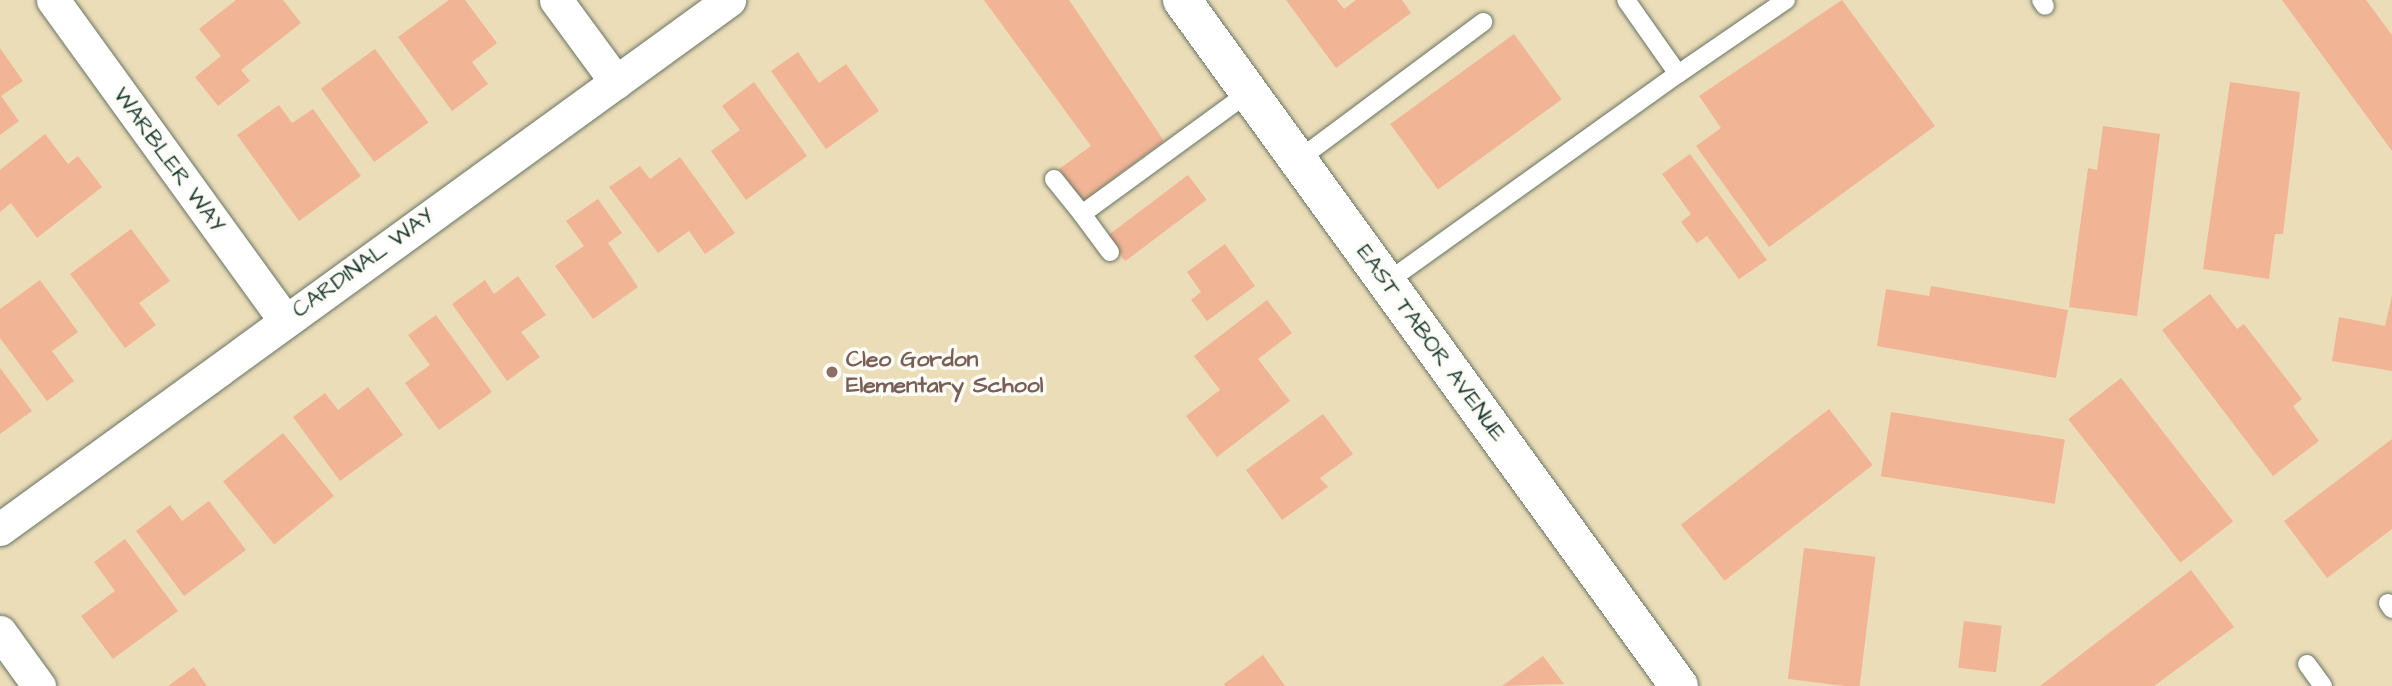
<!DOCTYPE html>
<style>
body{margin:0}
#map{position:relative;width:2392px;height:686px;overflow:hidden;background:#ecddb9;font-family:"Architects Daughter",sans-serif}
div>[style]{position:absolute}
.building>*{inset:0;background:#f1b495;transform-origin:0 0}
.roads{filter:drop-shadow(0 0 2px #677563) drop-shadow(0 0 2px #677563)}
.service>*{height:18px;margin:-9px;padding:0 9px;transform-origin:9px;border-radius:9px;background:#fff}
.minor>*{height:33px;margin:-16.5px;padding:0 16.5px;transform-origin:16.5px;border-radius:16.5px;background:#fff}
.secondary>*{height:38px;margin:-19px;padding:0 19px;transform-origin:19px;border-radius:19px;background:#fff}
.dots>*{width:19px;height:19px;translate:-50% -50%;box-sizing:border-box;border:4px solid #fdfcf7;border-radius:50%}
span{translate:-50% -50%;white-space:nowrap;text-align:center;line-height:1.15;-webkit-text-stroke:7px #fdfcf7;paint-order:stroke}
.street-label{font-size:23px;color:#1f3d34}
.education-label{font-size:23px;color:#785e54;font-weight:700}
.left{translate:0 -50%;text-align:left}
</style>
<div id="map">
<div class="building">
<div style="clip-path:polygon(236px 0,283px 0,301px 23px,241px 70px,250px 81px,218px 106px,195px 77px,221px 56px,199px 29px)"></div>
<div style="clip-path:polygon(449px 0,465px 0,497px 43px,472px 62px,488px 84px,452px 111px,398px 37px)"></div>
<div style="clip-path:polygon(984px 0,1069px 0,1164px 141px,1083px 201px,1059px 169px,1091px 146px)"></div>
<div style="clip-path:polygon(1286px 0,1337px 0,1344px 9px,1356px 0,1402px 0,1411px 13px,1336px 68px)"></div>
<div style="clip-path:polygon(1842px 0,1935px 126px,1769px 247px,1696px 146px,1721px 128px,1699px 96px)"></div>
<div style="clip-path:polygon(2282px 0,2366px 0,2392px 35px,2392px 151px)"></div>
<div style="left:1514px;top:34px;width:81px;height:153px;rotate:54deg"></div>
<div style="clip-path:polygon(0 48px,23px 81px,1px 96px,19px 121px,0 135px)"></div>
<div style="left:375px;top:49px;width:91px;height:67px;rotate:54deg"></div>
<div style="clip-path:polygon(798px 52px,819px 83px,846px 64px,879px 111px,826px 149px,771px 71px)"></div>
<div style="clip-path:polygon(754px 82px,807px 156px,746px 200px,711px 151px,740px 130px,722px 106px)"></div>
<div style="clip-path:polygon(2230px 82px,2300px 92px,2283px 234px,2275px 234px,2269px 279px,2203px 269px)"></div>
<div style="clip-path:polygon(279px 105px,292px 123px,313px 109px,361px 176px,299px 221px,237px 135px)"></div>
<div style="clip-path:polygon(2103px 126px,2160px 134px,2137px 316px,2069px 307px,2088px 168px,2097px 170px)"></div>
<div style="clip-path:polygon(45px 134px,68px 164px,78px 156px,102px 187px,37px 238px,11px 203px,0 212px,0 170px)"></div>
<div style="clip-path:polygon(1690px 154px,1767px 260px,1739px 279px,1707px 236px,1697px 243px,1681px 222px,1691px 214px,1662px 174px)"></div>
<div style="clip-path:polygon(680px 157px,735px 233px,705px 254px,689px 231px,658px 253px,609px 187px,640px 166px,650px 179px)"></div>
<div style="left:1188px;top:175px;width:31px;height:102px;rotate:53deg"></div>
<div style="clip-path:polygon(598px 199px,622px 233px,608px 243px,638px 287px,593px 319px,555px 266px,584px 246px,566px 221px)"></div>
<div style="clip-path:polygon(131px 229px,170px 281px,139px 303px,156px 325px,125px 348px,70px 274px)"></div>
<div style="clip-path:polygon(1225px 244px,1255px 286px,1207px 321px,1191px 300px,1201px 292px,1187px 272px)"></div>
<div style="clip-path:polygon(518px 276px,546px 315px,521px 332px,540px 357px,507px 381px,452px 304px,485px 280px,494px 294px)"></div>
<div style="clip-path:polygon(40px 280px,78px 332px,52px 351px,74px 381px,47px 401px,0 338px,0 309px)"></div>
<div style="clip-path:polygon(1931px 286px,2068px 310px,2056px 378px,1877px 346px,1886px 289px,1929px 296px)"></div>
<div style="clip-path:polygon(2210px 294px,2237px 329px,2244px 324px,2302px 399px,2293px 406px,2319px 441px,2273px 476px,2162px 330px)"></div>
<div style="clip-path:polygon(2392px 296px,2392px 371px,2332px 361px,2339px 317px,2385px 326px)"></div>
<div style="clip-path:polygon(1267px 300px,1292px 333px,1258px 359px,1290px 401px,1217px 457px,1186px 416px,1220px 390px,1194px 356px)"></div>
<div style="clip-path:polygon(436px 315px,492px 392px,439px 430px,405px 383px,430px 365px,408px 335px)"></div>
<div style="clip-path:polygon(0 368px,32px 411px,0 434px)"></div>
<div style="left:2121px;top:378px;width:182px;height:67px;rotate:52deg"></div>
<div style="clip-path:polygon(368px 387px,403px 435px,340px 481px,293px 417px,325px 393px,338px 410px)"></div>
<div style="left:1829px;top:409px;width:71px;height:188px;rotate:52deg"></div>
<div style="left:1891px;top:412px;width:176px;height:65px;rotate:9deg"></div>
<div style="clip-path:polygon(1323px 414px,1353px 454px,1320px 478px,1328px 487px,1282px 520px,1246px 470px)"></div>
<div style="left:283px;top:433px;width:81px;height:77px;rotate:51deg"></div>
<div style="clip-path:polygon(2392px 439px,2392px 529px,2327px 578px,2284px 521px)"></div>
<div style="clip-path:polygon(209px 501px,246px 550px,184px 596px,136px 531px,170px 505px,182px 521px)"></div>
<div style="clip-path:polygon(125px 539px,178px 611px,113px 659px,81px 616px,115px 591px,94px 562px)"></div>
<div style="left:1804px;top:548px;width:72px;height:132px;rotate:7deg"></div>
<div style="clip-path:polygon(2191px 570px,2234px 627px,2154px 686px,2040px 686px)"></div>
<div style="left:1964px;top:621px;width:38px;height:47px;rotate:7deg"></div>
<div style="clip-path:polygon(1263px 655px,1285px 686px,1225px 686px,1224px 684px)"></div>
<div style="clip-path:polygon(1543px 656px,1564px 684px,1502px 686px)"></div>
<div style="clip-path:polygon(194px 667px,207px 686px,168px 686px)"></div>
</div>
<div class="roads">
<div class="service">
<div style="left:2041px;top:0;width:7px;rotate:56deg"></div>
<div style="left:1678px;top:74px;width:131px;rotate:-34.4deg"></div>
<div style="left:1298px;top:160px;width:231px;rotate:-36.7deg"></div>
<div style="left:1054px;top:179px;width:45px;rotate:51.3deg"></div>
<div style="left:1110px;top:252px;width:47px;rotate:-126.4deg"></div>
<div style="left:1082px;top:214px;width:207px;rotate:-36.1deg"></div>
<div style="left:1387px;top:282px;width:358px;rotate:-35.6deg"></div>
<div style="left:1678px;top:74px;width:90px;rotate:-125.1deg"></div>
<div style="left:2388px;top:603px;width:7px;rotate:56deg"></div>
<div style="left:2307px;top:664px;width:27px;rotate:54deg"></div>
</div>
<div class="minor">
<div style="left:53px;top:0;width:394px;rotate:54.1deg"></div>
<div style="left:556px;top:0;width:102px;rotate:53.8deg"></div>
<div style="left:0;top:529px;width:901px;rotate:-35.97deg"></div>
<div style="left:0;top:632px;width:67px;rotate:54.2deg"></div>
</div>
<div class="secondary">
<div style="left:1182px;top:0;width:847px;rotate:54.08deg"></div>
</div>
</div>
<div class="dots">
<div style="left:832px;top:372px;background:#8d6e63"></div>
</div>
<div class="street-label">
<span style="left:169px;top:160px;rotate:54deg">WARBLER WAY</span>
<span style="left:363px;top:263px;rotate:-36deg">CARDINAL WAY</span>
<span style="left:1431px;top:343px;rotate:54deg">EAST TABOR AVENUE</span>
</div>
<div class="education-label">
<span class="left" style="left:846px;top:372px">Cleo Gordon<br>Elementary School</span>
</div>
</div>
